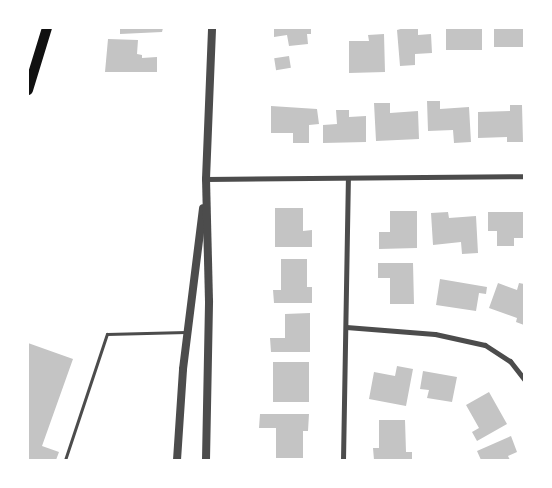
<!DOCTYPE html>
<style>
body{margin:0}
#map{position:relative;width:552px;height:488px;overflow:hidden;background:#fff;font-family:Spectral,serif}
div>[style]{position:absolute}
.building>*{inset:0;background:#c4c4c4;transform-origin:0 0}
.service>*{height:3px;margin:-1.5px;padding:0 1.5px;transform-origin:1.5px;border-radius:1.5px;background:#4c4c4c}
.minor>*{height:5px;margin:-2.5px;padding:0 2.5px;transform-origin:2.5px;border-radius:2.5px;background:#4c4c4c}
.tertiary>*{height:8px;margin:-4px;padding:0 4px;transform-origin:4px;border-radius:4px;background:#4c4c4c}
.motorway>*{height:10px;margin:-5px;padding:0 5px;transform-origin:5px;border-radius:5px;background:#111}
span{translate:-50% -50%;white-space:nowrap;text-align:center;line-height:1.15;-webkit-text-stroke:5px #fff;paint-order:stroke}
.frame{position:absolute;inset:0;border:29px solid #fff;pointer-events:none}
</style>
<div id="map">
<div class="building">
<div style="clip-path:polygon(120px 28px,163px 28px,162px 32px,120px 34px)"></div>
<div style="clip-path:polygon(274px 28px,311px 28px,311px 34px,307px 34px,308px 44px,289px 46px,287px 35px,274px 37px)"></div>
<div style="clip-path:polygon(404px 28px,418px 28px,418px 35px,431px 34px,432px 53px,415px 54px,415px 65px,400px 66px,397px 30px)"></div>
<div style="left:446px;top:28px;width:36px;height:22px"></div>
<div style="left:494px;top:28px;width:30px;height:19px"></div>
<div style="clip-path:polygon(384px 34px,385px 72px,349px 73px,349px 41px,369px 41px,368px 35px)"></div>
<div style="clip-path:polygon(108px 39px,138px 40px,137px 54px,142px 55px,142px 58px,157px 57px,157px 72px,105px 72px)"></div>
<div style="left:289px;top:56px;width:12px;height:15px;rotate:81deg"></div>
<div style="clip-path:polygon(427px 101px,440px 101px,440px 109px,469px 107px,471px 142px,454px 143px,453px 130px,428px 131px)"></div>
<div style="clip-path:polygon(374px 103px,390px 103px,390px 113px,418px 111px,419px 139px,376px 141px)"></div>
<div style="clip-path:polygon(510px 105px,522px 105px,523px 142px,507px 142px,507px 137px,478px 138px,478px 112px,510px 111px)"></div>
<div style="clip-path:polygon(271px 106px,317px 109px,319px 124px,309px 125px,309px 143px,293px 143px,293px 133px,271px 133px)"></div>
<div style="clip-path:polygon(336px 110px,349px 110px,349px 117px,366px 116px,366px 142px,323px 143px,323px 125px,337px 124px)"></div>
<div style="clip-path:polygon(275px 208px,303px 208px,303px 231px,312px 230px,312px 247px,275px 247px)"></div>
<div style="clip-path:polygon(390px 211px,417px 211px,417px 248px,379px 249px,379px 232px,390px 232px)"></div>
<div style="clip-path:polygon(448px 212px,449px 218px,476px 216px,478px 253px,462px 254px,461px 242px,433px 245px,431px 213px)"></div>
<div style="clip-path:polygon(488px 212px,524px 212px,524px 238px,514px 238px,514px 246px,497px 246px,497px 231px,488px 231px)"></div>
<div style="clip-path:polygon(281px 259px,307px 259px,307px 287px,312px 287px,312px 303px,274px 303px,273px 290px,281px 290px)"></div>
<div style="clip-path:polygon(378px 263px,413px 263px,414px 304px,390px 304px,390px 278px,378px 278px)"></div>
<div style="clip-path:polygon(440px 279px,487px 287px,486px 294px,479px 293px,476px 311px,436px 305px)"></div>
<div style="clip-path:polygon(498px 283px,517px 290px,519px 283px,524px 284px,524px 325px,516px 322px,517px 318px,489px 308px)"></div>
<div style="clip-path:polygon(310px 313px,310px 352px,271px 352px,270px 338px,285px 338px,285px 314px)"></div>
<div style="clip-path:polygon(28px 343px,73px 359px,42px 446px,59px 452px,56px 460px,28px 460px)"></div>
<div style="left:273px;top:362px;width:36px;height:40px"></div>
<div style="clip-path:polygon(397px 366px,413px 369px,406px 406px,369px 399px,374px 372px,395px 376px)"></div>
<div style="clip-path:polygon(423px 371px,457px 377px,452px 402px,427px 398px,429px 390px,420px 389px)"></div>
<div style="clip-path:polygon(489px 392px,507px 424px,477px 441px,472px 432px,479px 428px,466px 405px)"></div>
<div style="clip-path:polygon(260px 414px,309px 414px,308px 431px,303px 431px,303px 458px,276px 458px,276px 428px,259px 428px)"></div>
<div style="clip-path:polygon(379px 420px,405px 420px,406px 452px,412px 452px,412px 460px,374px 460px,373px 448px,379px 448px)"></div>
<div style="clip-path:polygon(511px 436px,517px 452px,508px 456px,510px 460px,481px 460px,477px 451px)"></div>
</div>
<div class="service">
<div style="left:65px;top:460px;width:133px;rotate:-71.6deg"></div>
<div style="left:107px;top:334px;width:79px;rotate:-1.5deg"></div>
</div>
<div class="minor">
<div style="left:206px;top:179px;width:318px;rotate:-0.5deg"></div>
<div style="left:346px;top:327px;width:89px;rotate:4.5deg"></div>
<div style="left:435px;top:334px;width:51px;rotate:12.4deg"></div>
<div style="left:485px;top:345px;width:30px;rotate:33deg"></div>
<div style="left:510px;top:361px;width:23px;rotate:52deg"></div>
<div style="left:343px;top:460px;width:282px;rotate:-89deg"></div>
</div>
<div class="tertiary">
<div style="left:177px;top:460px;width:91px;rotate:-86.2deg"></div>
<div style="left:183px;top:369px;width:162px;rotate:-82.9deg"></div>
<div style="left:206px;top:460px;width:159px;rotate:-88.9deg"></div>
<div style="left:209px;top:301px;width:122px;rotate:-91.4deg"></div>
<div style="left:206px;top:179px;width:151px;rotate:-87.7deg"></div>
</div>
<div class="motorway">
<div style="left:28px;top:90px;width:65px;rotate:-73deg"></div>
</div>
<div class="frame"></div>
</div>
